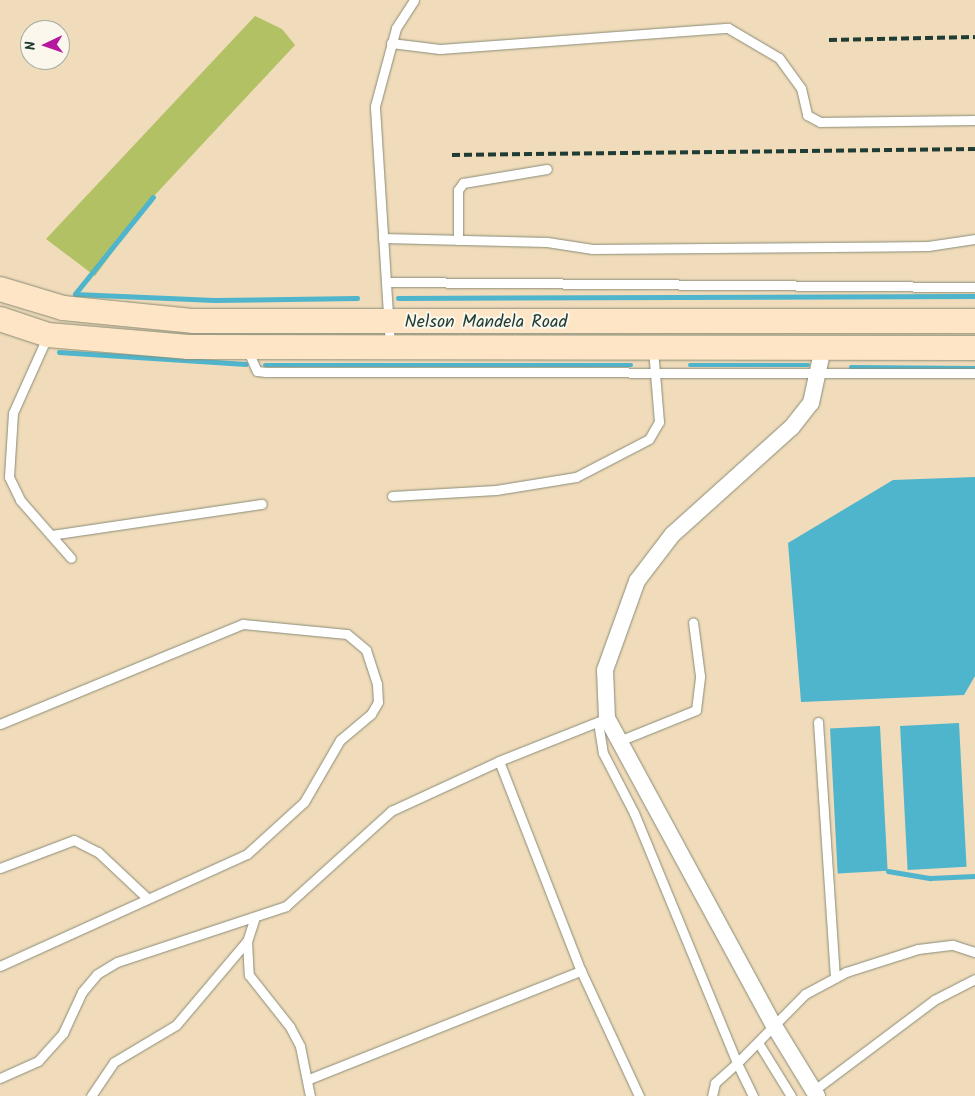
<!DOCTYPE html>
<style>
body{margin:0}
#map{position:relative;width:975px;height:1096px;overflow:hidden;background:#f0dbba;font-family:Kalam,sans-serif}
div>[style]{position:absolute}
.green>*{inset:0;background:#b1c163}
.water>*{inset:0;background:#4eb5cc;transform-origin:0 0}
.stream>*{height:4.5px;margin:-2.25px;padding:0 2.25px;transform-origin:2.25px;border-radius:2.25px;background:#4eb5cc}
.roads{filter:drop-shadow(0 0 1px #888c77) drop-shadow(0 0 1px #888c77)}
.lane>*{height:9px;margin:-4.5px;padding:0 4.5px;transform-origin:4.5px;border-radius:4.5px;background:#fff}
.street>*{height:16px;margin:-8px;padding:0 8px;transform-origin:8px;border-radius:8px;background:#fff}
.secondary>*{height:24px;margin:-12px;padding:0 12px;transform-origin:12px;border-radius:12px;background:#fde5c5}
.rail>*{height:4px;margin-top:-2px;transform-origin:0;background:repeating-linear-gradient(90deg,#1f3d34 0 8px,transparent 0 12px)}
span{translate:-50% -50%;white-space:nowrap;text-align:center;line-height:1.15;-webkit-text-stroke:4px #fbf7ec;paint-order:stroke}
.street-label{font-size:18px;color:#1f3d34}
.north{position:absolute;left:20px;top:20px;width:50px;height:50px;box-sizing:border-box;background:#fbf7ec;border:1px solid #a3ada2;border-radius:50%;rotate:267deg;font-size:14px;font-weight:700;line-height:20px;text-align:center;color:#1f3d34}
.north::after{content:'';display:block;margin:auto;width:18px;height:22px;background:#b5179e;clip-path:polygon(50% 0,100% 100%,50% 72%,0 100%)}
</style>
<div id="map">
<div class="green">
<div style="clip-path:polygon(255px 16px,282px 29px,295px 45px,153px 197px,95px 276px,46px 239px)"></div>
</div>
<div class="water">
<div style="clip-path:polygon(975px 477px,975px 676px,964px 695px,801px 702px,788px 543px,893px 480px)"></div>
<div style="left:959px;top:723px;width:144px;height:59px;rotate:87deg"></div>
<div style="left:880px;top:726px;width:145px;height:50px;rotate:87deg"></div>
</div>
<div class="stream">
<div style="left:75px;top:294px;width:139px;rotate:2.5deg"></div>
<div style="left:214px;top:300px;width:143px;rotate:-0.8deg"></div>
<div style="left:75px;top:294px;width:124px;rotate:-51.2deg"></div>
<div style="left:398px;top:298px;width:577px;rotate:-0.2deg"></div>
<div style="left:59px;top:352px;width:187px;rotate:3.7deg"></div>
<div style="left:265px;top:365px;width:366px"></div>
<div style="left:690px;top:365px;width:118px"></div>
<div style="left:851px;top:367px;width:124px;rotate:0.5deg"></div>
<div style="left:888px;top:871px;width:43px;rotate:9.5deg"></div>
<div style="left:930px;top:878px;width:45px;rotate:-2.5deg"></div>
</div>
<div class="roads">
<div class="lane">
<div style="left:391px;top:43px;width:49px;rotate:7deg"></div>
<div style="left:440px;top:49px;width:289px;rotate:-4.2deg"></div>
<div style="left:728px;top:28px;width:59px;rotate:30.5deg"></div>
<div style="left:779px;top:58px;width:37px;rotate:54deg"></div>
<div style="left:801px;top:88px;width:28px;rotate:77deg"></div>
<div style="left:807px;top:115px;width:15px;rotate:28deg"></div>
<div style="left:820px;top:122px;width:155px;rotate:-0.7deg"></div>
<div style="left:383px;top:238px;width:164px;rotate:1.4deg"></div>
<div style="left:547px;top:242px;width:46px;rotate:8.8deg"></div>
<div style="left:592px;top:249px;width:336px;rotate:-0.5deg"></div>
<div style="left:928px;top:246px;width:48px;rotate:-8.5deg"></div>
<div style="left:458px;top:240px;width:50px;rotate:-90deg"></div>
<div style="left:458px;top:190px;width:9px;rotate:-54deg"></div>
<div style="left:463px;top:183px;width:85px;rotate:-9.5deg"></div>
<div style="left:386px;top:282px;width:589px;rotate:0.49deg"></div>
<div style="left:48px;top:335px;width:85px;rotate:114.2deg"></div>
<div style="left:13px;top:413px;width:64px;rotate:93.6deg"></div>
<div style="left:9px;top:477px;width:25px;rotate:64deg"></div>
<div style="left:20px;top:500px;width:77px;rotate:48.7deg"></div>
<div style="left:390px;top:346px;width:240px;rotate:-93.6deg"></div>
<div style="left:375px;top:106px;width:81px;rotate:-74.9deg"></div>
<div style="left:396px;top:28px;width:33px;rotate:-57deg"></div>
<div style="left:247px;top:349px;width:24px;rotate:66deg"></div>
<div style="left:257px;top:371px;width:9px;rotate:6deg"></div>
<div style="left:266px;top:372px;width:709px;rotate:0.08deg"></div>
<div style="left:392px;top:496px;width:104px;rotate:-3.3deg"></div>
<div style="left:496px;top:490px;width:81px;rotate:-9.2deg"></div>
<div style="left:576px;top:477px;width:82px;rotate:-27.5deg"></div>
<div style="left:649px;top:439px;width:20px;rotate:-60deg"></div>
<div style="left:659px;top:422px;width:73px;rotate:-94.7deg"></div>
<div style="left:51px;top:535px;width:213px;rotate:-8.4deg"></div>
<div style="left:598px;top:722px;width:31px;rotate:81deg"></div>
<div style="left:603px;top:753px;width:68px;rotate:62.7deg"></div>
<div style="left:634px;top:813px;width:270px;rotate:67.6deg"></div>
<div style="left:737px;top:1063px;width:30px;rotate:138deg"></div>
<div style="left:715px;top:1083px;width:13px;rotate:103deg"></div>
<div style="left:818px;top:722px;width:256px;rotate:86.2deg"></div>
<div style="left:0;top:724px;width:263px;rotate:-22.4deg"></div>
<div style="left:243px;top:624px;width:104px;rotate:5.5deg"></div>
<div style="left:347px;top:634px;width:25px;rotate:40deg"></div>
<div style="left:366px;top:650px;width:36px;rotate:72deg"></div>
<div style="left:377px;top:684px;width:18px;rotate:87deg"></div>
<div style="left:378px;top:702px;width:14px;rotate:120deg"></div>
<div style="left:371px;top:714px;width:40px;rotate:140deg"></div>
<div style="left:340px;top:740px;width:72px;rotate:120.1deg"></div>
<div style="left:304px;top:802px;width:77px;rotate:137.6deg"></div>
<div style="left:247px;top:854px;width:271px;rotate:155.6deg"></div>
<div style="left:619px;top:741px;width:83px;rotate:-21.9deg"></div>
<div style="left:696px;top:710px;width:34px;rotate:-83deg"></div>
<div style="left:700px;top:676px;width:54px;rotate:-97.4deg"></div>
<div style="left:499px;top:761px;width:225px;rotate:68.7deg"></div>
<div style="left:581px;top:971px;width:138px;rotate:65.1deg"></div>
<div style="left:0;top:868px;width:79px;rotate:-20.7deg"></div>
<div style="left:74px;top:840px;width:27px;rotate:27deg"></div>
<div style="left:98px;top:852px;width:67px;rotate:43.2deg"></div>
<div style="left:254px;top:920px;width:22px;rotate:108deg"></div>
<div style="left:247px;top:941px;width:34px;rotate:87deg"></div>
<div style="left:249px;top:975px;width:66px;rotate:51.7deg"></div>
<div style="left:290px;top:1027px;width:21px;rotate:62deg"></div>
<div style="left:300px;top:1046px;width:51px;rotate:78.7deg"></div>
<div style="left:759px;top:1044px;width:61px;rotate:58.4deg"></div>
<div style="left:0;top:1078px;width:42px;rotate:-24.1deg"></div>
<div style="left:38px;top:1061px;width:38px;rotate:-48deg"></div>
<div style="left:63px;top:1033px;width:45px;rotate:-65.1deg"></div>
<div style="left:82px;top:992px;width:23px;rotate:-50deg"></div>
<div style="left:97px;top:974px;width:23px;rotate:-31deg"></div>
<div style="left:117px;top:962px;width:178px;rotate:-18.3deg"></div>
<div style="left:286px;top:906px;width:142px;rotate:-42.1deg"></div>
<div style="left:391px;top:811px;width:119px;rotate:-24.8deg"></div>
<div style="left:499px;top:761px;width:116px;rotate:-21.7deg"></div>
<div style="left:309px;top:1079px;width:293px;rotate:-21.7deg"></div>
<div style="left:813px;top:1091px;width:151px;rotate:-36.9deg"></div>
<div style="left:934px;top:1000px;width:46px;rotate:-27.1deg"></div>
<div style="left:91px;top:1096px;width:41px;rotate:-55.9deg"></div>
<div style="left:114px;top:1062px;width:72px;rotate:-30.8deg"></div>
<div style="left:176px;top:1025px;width:110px;rotate:-49.8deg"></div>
<div style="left:753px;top:1096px;width:37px;rotate:-116deg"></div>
<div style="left:737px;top:1063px;width:97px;rotate:-45.4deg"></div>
<div style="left:805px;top:994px;width:47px;rotate:-28.2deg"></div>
<div style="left:846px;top:972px;width:76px;rotate:-17.7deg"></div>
<div style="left:918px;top:949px;width:35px;rotate:-7deg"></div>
<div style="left:953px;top:945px;width:23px;rotate:18deg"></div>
</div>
<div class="street">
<div style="left:817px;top:1096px;width:84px;rotate:-121.4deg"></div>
<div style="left:773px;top:1024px;width:348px;rotate:-118.5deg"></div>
<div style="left:607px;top:718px;width:48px;rotate:-92.4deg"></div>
<div style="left:605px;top:670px;width:95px;rotate:-70.2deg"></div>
<div style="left:637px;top:581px;width:58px;rotate:-52.7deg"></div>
<div style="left:672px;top:535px;width:161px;rotate:-42deg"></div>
<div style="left:792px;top:427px;width:31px;rotate:-52deg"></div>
<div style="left:811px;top:403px;width:56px;rotate:-77.7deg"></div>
</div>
<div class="secondary">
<div style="left:0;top:289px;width:66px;rotate:16.8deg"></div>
<div style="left:63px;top:308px;width:132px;rotate:5.7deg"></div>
<div style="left:194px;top:321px;width:781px"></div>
<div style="left:0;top:319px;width:51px;rotate:18.4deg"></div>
<div style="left:48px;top:335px;width:141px;rotate:4.9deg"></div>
<div style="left:188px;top:347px;width:787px;rotate:0.07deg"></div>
</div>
</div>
<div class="rail">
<div style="left:829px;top:40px;width:146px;rotate:-1.2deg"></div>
<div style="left:452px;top:155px;width:523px;rotate:-0.66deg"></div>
</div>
<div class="street-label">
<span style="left:486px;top:323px">Nelson Mandela Road</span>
</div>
<div class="north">N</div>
</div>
